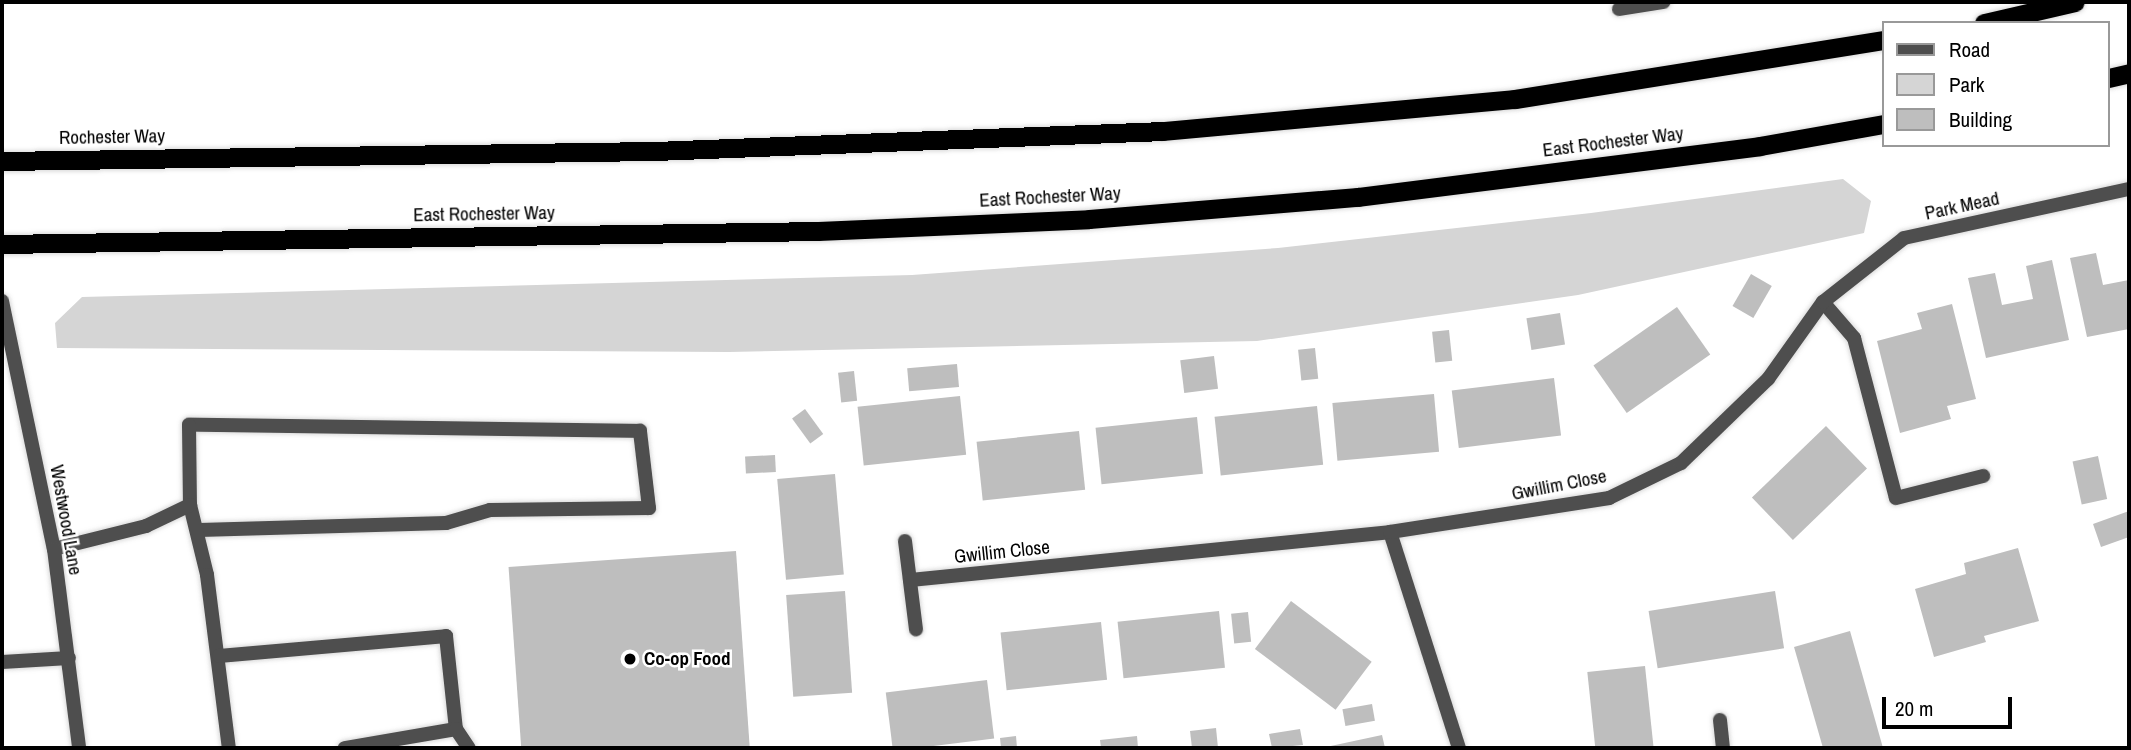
<!DOCTYPE html>
<style>
body{margin:0}
#map{position:relative;width:2131px;height:750px;overflow:hidden;background:#fff;font-family:"Archivo Narrow",sans-serif}
div>[style]{position:absolute}
.green>*{inset:0;background:#d5d5d5}
.building>*{inset:0;background:#bebebe;transform-origin:0 0}
.roads{filter:drop-shadow(0 0 2px #dbdbdb) drop-shadow(0 0 2px #dbdbdb)}
.service>*{height:14px;margin:-7px;padding:0 7px;transform-origin:7px;border-radius:7px;background:#4e4e4e}
.minor>*{height:14px;margin:-7px;padding:0 7px;transform-origin:7px;border-radius:7px;background:#4e4e4e}
.tertiary>*{height:14px;margin:-7px;padding:0 7px;transform-origin:7px;border-radius:7px;background:#4e4e4e}
.trunk>*{height:19px;margin:-9.5px;padding:0 9.5px;transform-origin:9.5px;border-radius:9.5px;background:#000}
.dots>*{width:19px;height:19px;translate:-50% -50%;box-sizing:border-box;border:4px solid #fff;border-radius:50%}
span{translate:-50% -50%;white-space:nowrap;text-align:center;line-height:1.15;-webkit-text-stroke:5px #fff;paint-order:stroke}
.street-label{font-size:19px;color:#000}
.poi-label{font-size:19px;color:#000;font-weight:700}
.left{translate:0 -50%;text-align:left}
.frame{position:absolute;inset:0;border:4px solid #000;pointer-events:none}
.legend{position:absolute;left:1882px;top:21px;width:228px;height:126px;box-sizing:border-box;background:#fff;border:2px solid #999;margin:0;padding:9px 12px;list-style:none;font-size:21px;color:#000}
.legend li{display:flex;align-items:center;gap:14px;height:35px}
.legend b{width:35px;border:2px solid #999}
.scale{position:absolute;left:1882px;top:697px;width:130px;height:32px;box-sizing:border-box;border:4px solid #000;border-top:0;padding-left:9px;font-size:21px;line-height:24px;white-space:nowrap;color:#000;-webkit-text-stroke:5px #fff;paint-order:stroke}
</style>
<div id="map">
<div class="green">
<div style="clip-path:polygon(1843px 179px,1871px 201px,1864px 233px,1578px 295px,1257px 341px,729px 352px,57px 348px,55px 323px,82px 297px,912px 275px,1278px 248px,1591px 213px)"></div>
</div>
<div class="building">
<div style="clip-path:polygon(2096px 253px,2103px 285px,2129px 280px,2129px 329px,2087px 337px,2070px 258px)"></div>
<div style="clip-path:polygon(2052px 260px,2069px 340px,1986px 358px,1968px 278px,1995px 273px,2002px 305px,2033px 299px,2026px 266px)"></div>
<div style="left:1751px;top:274px;width:24px;height:37px;rotate:30deg"></div>
<div style="clip-path:polygon(1952px 304px,1976px 399px,1947px 406px,1951px 419px,1900px 433px,1877px 341px,1922px 329px,1917px 313px)"></div>
<div style="left:1677px;top:307px;width:58px;height:102px;rotate:55deg"></div>
<div style="left:1560px;top:313px;width:32px;height:34px;rotate:81deg"></div>
<div style="left:1449px;top:330px;width:31px;height:17px;rotate:84deg"></div>
<div style="left:1315px;top:348px;width:31px;height:17px;rotate:84deg"></div>
<div style="left:1214px;top:356px;width:33px;height:34px;rotate:83deg"></div>
<div style="left:957px;top:364px;width:23px;height:50px;rotate:85deg"></div>
<div style="left:854px;top:371px;width:30px;height:16px;rotate:84deg"></div>
<div style="left:1554px;top:378px;width:58px;height:103px;rotate:83deg"></div>
<div style="left:1434px;top:394px;width:58px;height:102px;rotate:85deg"></div>
<div style="left:960px;top:396px;width:59px;height:103px;rotate:84deg"></div>
<div style="left:1317px;top:406px;width:59px;height:103px;rotate:84deg"></div>
<div style="left:805px;top:409px;width:31px;height:16px;rotate:54deg"></div>
<div style="left:1197px;top:417px;width:57px;height:102px;rotate:84deg"></div>
<div style="left:1826px;top:426px;width:59px;height:103px;rotate:46deg"></div>
<div style="left:1079px;top:431px;width:59px;height:103px;rotate:84deg"></div>
<div style="left:775px;top:455px;width:17px;height:30px;rotate:87deg"></div>
<div style="left:2098px;top:456px;width:44px;height:26px;rotate:78deg"></div>
<div style="left:835px;top:474px;width:101px;height:58px;rotate:85deg"></div>
<div style="clip-path:polygon(2129px 511px,2129px 537px,2101px 547px,2093px 524px)"></div>
<div style="clip-path:polygon(2018px 548px,2039px 621px,1984px 636px,1986px 642px,1934px 657px,1915px 589px,1966px 574px,1964px 563px)"></div>
<div style="left:736px;top:551px;width:198px;height:228px;rotate:86deg"></div>
<div style="left:845px;top:591px;width:102px;height:59px;rotate:86deg"></div>
<div style="left:1775px;top:591px;width:58px;height:128px;rotate:81deg"></div>
<div style="left:1291px;top:601px;width:101px;height:60px;rotate:37deg"></div>
<div style="left:1219px;top:611px;width:57px;height:102px;rotate:84deg"></div>
<div style="left:1248px;top:612px;width:30px;height:17px;rotate:84deg"></div>
<div style="left:1101px;top:622px;width:58px;height:101px;rotate:84deg"></div>
<div style="clip-path:polygon(1850px 631px,1883px 748px,1823px 748px,1794px 647px)"></div>
<div style="left:1645px;top:666px;width:82px;height:58px;rotate:84deg"></div>
<div style="left:987px;top:680px;width:59px;height:102px;rotate:83deg"></div>
<div style="left:1372px;top:704px;width:17px;height:30px;rotate:80deg"></div>
<div style="clip-path:polygon(1216px 728px,1218px 748px,1192px 748px,1190px 731px)"></div>
<div style="clip-path:polygon(1300px 729px,1303px 745px,1272px 748px,1269px 734px)"></div>
<div style="clip-path:polygon(1382px 735px,1385px 748px,1326px 748px,1326px 747px)"></div>
<div style="clip-path:polygon(1016px 736px,1017px 748px,1001px 748px,1000px 738px)"></div>
<div style="clip-path:polygon(1137px 736px,1138px 748px,1101px 748px,1100px 740px)"></div>
</div>
<div class="roads">
<div class="service">
<div style="left:1823px;top:302px;width:48px;rotate:49.3deg"></div>
<div style="left:1854px;top:338px;width:165px;rotate:75.3deg"></div>
<div style="left:1896px;top:498px;width:90px;rotate:-14.2deg"></div>
<div style="left:199px;top:530px;width:247px;rotate:-1.6deg"></div>
<div style="left:446px;top:523px;width:46px;rotate:-16.5deg"></div>
<div style="left:490px;top:510px;width:159px;rotate:-0.7deg"></div>
<div style="left:649px;top:508px;width:78px;rotate:-96.7deg"></div>
<div style="left:640px;top:431px;width:451px;rotate:-179.2deg"></div>
<div style="left:189px;top:425px;width:80px;rotate:89.3deg"></div>
<div style="left:190px;top:505px;width:72px;rotate:76.3deg"></div>
<div style="left:207px;top:575px;width:174px;rotate:82.8deg"></div>
<div style="left:54px;top:549px;width:95px;rotate:-14deg"></div>
<div style="left:146px;top:526px;width:49px;rotate:-25.5deg"></div>
<div style="left:219px;top:656px;width:228px;rotate:-5deg"></div>
<div style="left:446px;top:636px;width:94px;rotate:83.9deg"></div>
<div style="left:456px;top:729px;width:113px;rotate:170.3deg"></div>
<div style="left:456px;top:729px;width:23px;rotate:56deg"></div>
</div>
<div class="minor">
<div style="left:1619px;top:9px;width:45px;rotate:-9deg"></div>
<div style="left:1390px;top:532px;width:227px;rotate:72.3deg"></div>
<div style="left:905px;top:541px;width:89px;rotate:82.9deg"></div>
<div style="left:910px;top:580px;width:482px;rotate:-5.7deg"></div>
<div style="left:1390px;top:532px;width:222px;rotate:-8.8deg"></div>
<div style="left:1609px;top:498px;width:80px;rotate:-25.9deg"></div>
<div style="left:1681px;top:463px;width:121px;rotate:-44deg"></div>
<div style="left:1768px;top:379px;width:95px;rotate:-54.5deg"></div>
<div style="left:1823px;top:302px;width:103px;rotate:-38.3deg"></div>
<div style="left:1904px;top:238px;width:230px;rotate:-12.3deg"></div>
<div style="left:2px;top:662px;width:67px;rotate:-3.4deg"></div>
<div style="left:1720px;top:720px;width:28px;rotate:84deg"></div>
</div>
<div class="tertiary">
<div style="left:2px;top:301px;width:253px;rotate:78.2deg"></div>
<div style="left:54px;top:549px;width:201px;rotate:82.8deg"></div>
</div>
<div class="trunk">
<div style="left:1984px;top:23px;width:93px;rotate:-13deg"></div>
<div style="left:2108px;top:78px;width:22px;rotate:-13deg"></div>
<div style="left:2px;top:161px;width:653px;rotate:-0.88deg"></div>
<div style="left:655px;top:151px;width:508px;rotate:-2.25deg"></div>
<div style="left:1163px;top:131px;width:353px;rotate:-5.2deg"></div>
<div style="left:1515px;top:99px;width:374px;rotate:-9.1deg"></div>
<div style="left:2px;top:244px;width:816px;rotate:-0.91deg"></div>
<div style="left:818px;top:231px;width:271px;rotate:-2.5deg"></div>
<div style="left:1089px;top:219px;width:270px;rotate:-4.7deg"></div>
<div style="left:1358px;top:197px;width:405px;rotate:-7.2deg"></div>
<div style="left:1760px;top:146px;width:126px;rotate:-10.1deg"></div>
</div>
</div>
<div class="dots">
<div style="left:630px;top:659px;background:#000"></div>
</div>
<div class="street-label">
<span style="left:112px;top:137px;rotate:-1deg">Rochester Way</span>
<span style="left:1613px;top:142px;rotate:-7deg">East Rochester Way</span>
<span style="left:1050px;top:197px;rotate:-3deg">East Rochester Way</span>
<span style="left:1962px;top:206px;rotate:-12deg">Park Mead</span>
<span style="left:484px;top:214px;rotate:-1deg">East Rochester Way</span>
<span style="left:1559px;top:485px;rotate:-11deg">Gwillim Close</span>
<span style="left:66px;top:520px;rotate:80deg">Westwood Lane</span>
<span style="left:1002px;top:552px;rotate:-6deg">Gwillim Close</span>
</div>
<div class="poi-label">
<span class="left" style="left:644px;top:659px">Co-op Food</span>
</div>
<div class="frame"></div>
<ul class="legend">
<li><b style="height:9px;background:#4e4e4e"></b>Road</li>
<li><b style="height:19px;background:#d5d5d5"></b>Park</li>
<li><b style="height:19px;background:#bebebe"></b>Building</li>
</ul>
<div class="scale">20 m</div>
</div>
